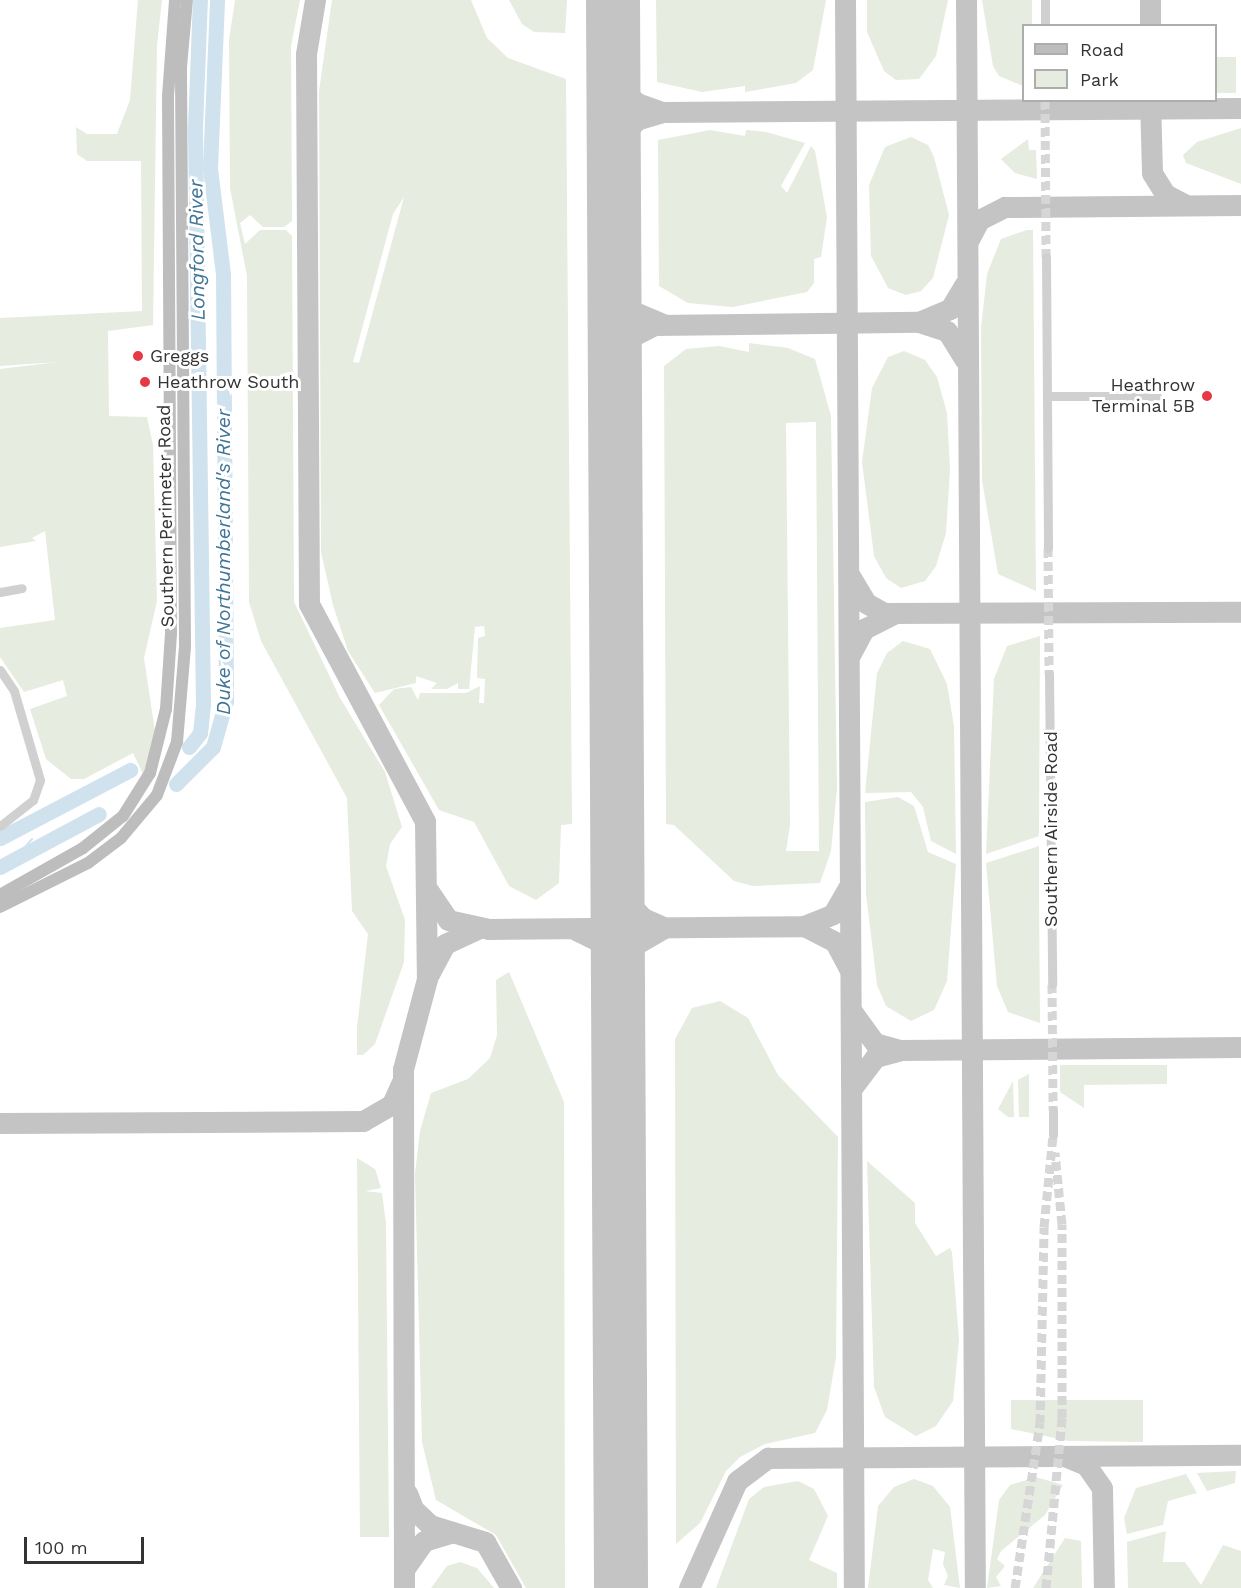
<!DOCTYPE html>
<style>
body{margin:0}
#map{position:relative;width:1241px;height:1588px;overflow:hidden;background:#fff;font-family:"Work Sans",sans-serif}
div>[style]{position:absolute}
.green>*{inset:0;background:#e6ecdf;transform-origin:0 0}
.stream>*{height:2px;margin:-1px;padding:0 1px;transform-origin:1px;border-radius:1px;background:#cfe2ee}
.river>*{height:15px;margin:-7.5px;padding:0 7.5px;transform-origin:7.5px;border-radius:7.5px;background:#cfe2ee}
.taxiway>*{height:21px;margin:-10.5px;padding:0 10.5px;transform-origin:10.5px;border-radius:10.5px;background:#c4c4c4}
.runway>*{height:54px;margin:-27px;padding:0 27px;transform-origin:27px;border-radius:27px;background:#c4c4c4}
.street-tunnel>*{height:9px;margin-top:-4.5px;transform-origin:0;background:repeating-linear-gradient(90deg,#d6d6d6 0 9px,transparent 0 13.5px)}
.street>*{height:9px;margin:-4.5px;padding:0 4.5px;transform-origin:4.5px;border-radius:4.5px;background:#d0d0d0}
.secondary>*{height:12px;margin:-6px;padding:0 6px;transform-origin:6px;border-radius:6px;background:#bdbdbd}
.dots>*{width:16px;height:16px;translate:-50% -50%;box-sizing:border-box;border:3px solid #fff;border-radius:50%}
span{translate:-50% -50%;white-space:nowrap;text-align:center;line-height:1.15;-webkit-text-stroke:6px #fff;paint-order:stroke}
.poi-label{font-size:18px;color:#333}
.left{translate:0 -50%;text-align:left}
.right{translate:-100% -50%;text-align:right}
.street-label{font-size:18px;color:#333}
.water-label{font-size:20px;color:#3f7597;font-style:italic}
.legend{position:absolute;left:1022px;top:24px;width:195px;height:78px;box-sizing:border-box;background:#fff;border:2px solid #adadad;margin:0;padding:8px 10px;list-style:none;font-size:18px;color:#333}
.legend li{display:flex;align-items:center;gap:12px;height:30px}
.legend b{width:30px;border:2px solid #adadad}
.scale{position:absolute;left:24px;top:1537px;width:120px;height:27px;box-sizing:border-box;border:3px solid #333;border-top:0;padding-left:8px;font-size:18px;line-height:21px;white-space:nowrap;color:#333;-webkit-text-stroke:4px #fff;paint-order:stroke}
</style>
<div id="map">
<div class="green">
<div style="clip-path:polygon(138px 0,162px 0,157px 45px,153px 325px,108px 331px,109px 416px,147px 417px,153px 445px,157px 601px,144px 658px,156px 738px,143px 774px,133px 753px,84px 779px,71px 779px,46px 759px,30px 709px,67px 696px,63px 680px,24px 692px,0 657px,0 628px,55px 620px,45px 531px,32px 538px,36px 541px,0 547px,0 369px,58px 362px,0 366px,0 318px,142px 311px,141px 161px,87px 161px,77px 154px,76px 127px,87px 134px,117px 134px,130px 100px)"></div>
<div style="clip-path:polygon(235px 0,300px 0,291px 46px,292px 221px,284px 227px,263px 227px,250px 215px,240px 223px,245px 244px,260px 230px,286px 230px,292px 236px,294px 602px,340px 698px,385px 772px,402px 827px,390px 844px,386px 866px,405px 920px,404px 962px,375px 1044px,363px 1055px,357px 1055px,357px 1027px,368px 934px,352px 911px,347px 798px,261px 641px,249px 602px,247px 276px,230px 188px,229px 40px)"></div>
<div style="clip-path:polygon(evenodd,332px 0,471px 0,487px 38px,508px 58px,566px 79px,572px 824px,561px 825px,559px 883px,536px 900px,509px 886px,474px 822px,439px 810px,379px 705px,394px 689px,411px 687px,418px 700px,420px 693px,466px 693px,480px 686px,479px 703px,484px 703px,485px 679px,477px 678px,478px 638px,485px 636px,484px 626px,475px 627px,469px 689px,458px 689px,458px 683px,447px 689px,431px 689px,437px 683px,416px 676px,416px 683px,375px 693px,348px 651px,333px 605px,321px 552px,319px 91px,332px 0,404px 197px,359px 363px,353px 362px,393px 214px,404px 197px)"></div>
<div style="clip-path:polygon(509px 0,567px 0,565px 33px,534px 32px,522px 24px)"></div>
<div style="clip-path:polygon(656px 0,826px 0,813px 70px,796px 83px,745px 92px,745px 86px,702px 92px,657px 82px)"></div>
<div style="clip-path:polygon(867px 0,948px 0,936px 56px,919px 79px,896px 80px,884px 71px,867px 32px)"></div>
<div style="clip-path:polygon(982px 0,1032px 0,1032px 25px,1024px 26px,1023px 86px,999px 76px,993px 66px)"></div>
<div style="left:1216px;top:57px;width:20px;height:36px"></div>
<div style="clip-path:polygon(1241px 128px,1241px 184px,1186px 163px,1183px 155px,1197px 142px)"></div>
<div style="clip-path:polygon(710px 130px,745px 136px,746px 130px,766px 132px,805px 143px,781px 186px,787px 193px,811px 146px,815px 151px,827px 217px,821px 257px,814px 259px,814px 283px,807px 292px,733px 307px,688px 303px,659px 286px,658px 140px)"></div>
<div style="clip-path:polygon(911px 137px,928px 145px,934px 157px,949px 215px,933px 278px,921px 291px,906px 295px,888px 288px,871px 256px,869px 185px,885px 147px)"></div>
<div style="clip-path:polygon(1028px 139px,1029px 150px,1036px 150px,1037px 179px,1015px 173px,1001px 159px)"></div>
<div style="clip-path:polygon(1027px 230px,1033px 230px,1036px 591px,998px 574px,982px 480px,981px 328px,987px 274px,1001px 239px)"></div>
<div style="clip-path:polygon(evenodd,749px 343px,788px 348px,815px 359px,831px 416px,837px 789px,831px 851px,820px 883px,753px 886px,734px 881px,674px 825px,666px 824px,664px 366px,686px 349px,719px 346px,749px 352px,749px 343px,816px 422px,819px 851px,786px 851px,790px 825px,786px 423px,816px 422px)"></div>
<div style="clip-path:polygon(904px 351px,925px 360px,937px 377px,947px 413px,950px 470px,946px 533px,936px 566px,925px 581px,901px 588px,886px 578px,874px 556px,862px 462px,872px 388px,888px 357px)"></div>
<div style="clip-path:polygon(1040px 636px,1039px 836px,986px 854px,994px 679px,1007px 646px)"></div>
<div style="clip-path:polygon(903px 641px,930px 649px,947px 684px,954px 726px,956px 854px,931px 841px,923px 807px,911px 792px,865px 793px,877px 673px,887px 653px)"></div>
<div style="clip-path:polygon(898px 797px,914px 806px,928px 852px,956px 864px,947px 981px,934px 1010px,911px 1021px,886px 1006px,877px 985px,866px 894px,865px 802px)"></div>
<div style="clip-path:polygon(1039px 846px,1039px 897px,1040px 1023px,1008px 1012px,997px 986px,986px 863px)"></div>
<div style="clip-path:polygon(509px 972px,564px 1102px,565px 1588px,526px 1588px,496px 1535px,436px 1500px,422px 1442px,415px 1174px,420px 1131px,431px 1093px,468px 1079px,490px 1058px,497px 1035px,496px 980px)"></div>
<div style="clip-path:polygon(720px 1001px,748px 1018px,778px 1075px,838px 1137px,836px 1357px,827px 1410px,815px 1433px,765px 1444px,740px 1457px,726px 1471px,700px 1523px,676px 1544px,675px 1039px,692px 1008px)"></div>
<div style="clip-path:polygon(1060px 1065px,1167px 1065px,1167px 1084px,1084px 1085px,1084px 1108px,1060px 1092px)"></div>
<div style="clip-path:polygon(1029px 1074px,1029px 1117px,1019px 1117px,1018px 1080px)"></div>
<div style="clip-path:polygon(1013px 1081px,1014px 1117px,1008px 1117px,998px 1109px)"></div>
<div style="clip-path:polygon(357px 1158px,375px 1169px,381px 1188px,365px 1191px,382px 1193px,386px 1224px,389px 1537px,360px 1537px)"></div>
<div style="clip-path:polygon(867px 1161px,915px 1203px,915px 1223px,936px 1256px,950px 1248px,952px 1252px,959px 1340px,953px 1401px,936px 1426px,916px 1436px,885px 1417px,874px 1387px)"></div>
<div style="clip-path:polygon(1011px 1400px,1143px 1400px,1143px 1442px,1069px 1441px,1011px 1429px)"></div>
<div style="clip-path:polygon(1236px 1471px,1235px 1483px,1207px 1491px,1197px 1473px)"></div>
<div style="clip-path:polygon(1186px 1474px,1197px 1493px,1168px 1501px,1163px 1525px,1127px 1534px,1124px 1518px,1136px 1488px)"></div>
<div style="clip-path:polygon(1036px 1477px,1063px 1485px,1045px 1515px,1001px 1551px,997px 1559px,1005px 1566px,996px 1577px,1001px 1586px,987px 1588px,999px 1500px,1010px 1485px)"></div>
<div style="clip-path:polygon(914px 1479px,933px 1486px,950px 1507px,960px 1588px,944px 1585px,948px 1576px,943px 1564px,945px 1552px,933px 1549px,928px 1580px,933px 1588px,868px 1588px,878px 1506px,894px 1487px)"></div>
<div style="clip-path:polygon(798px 1481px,814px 1489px,828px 1516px,809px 1560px,837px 1573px,837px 1588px,716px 1588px,749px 1499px,764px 1487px)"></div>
<div style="clip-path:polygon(1166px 1531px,1163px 1562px,1185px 1562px,1201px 1585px,1223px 1545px,1241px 1551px,1241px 1588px,1128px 1588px,1127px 1542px)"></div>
<div style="clip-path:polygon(1065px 1538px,1081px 1541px,1082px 1588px,1033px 1588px)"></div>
<div style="clip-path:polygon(460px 1562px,477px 1568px,494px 1588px,431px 1588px,447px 1566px)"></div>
</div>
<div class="stream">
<div style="left:19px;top:854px;width:20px;rotate:-49deg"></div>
</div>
<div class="river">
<div style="left:189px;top:747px;width:18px;rotate:-52deg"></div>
<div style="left:200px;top:733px;width:29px;rotate:-84deg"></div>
<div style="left:203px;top:704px;width:576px;rotate:-90.8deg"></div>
<div style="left:195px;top:128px;width:128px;rotate:-87.8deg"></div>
<div style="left:176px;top:784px;width:52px;rotate:-45deg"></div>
<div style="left:213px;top:747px;width:48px;rotate:-74.2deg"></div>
<div style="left:226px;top:701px;width:427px;rotate:-90.4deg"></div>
<div style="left:223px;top:274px;width:107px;rotate:-97deg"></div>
<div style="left:210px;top:168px;width:168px;rotate:-87.6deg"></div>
<div style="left:0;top:838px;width:147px;rotate:-27.6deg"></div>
<div style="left:0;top:867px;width:112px;rotate:-28.2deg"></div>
</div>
<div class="taxiway">
<div style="left:315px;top:0;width:55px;rotate:99.5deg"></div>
<div style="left:306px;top:54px;width:550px;rotate:89.69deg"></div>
<div style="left:309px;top:604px;width:246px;rotate:61.9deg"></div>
<div style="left:425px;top:821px;width:158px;rotate:89.3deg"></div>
<div style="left:427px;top:979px;width:93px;rotate:104.9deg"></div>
<div style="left:403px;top:1069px;width:519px;rotate:89.89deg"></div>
<div style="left:845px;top:0;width:1588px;rotate:89.68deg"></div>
<div style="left:966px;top:0;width:1588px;rotate:89.68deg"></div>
<div style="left:1150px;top:0;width:26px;rotate:90deg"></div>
<div style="left:613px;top:62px;width:32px;rotate:72deg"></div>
<div style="left:623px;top:92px;width:18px;rotate:38deg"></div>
<div style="left:637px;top:103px;width:27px;rotate:20deg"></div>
<div style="left:1150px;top:100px;width:73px;rotate:88.4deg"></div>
<div style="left:1152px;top:173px;width:25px;rotate:58deg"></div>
<div style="left:1165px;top:194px;width:21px;rotate:28deg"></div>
<div style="left:613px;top:159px;width:16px;rotate:-76deg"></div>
<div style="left:617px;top:143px;width:30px;rotate:-50deg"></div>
<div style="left:636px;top:120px;width:27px;rotate:-17deg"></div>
<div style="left:662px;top:112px;width:579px;rotate:-0.4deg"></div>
<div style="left:968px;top:241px;width:24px;rotate:-62deg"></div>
<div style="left:979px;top:220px;width:29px;rotate:-27deg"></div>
<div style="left:1005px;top:207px;width:236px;rotate:-0.5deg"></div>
<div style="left:614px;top:275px;width:40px;rotate:63.4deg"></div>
<div style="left:632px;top:311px;width:34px;rotate:23deg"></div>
<div style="left:919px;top:322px;width:34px;rotate:-23deg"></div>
<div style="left:950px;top:309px;width:29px;rotate:-59deg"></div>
<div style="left:615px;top:413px;width:61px;rotate:-84.4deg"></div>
<div style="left:621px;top:352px;width:22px;rotate:-51deg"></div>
<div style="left:635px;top:335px;width:22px;rotate:-27deg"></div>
<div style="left:655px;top:325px;width:264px;rotate:-0.7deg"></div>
<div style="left:919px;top:322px;width:29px;rotate:18deg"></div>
<div style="left:947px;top:331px;width:34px;rotate:58deg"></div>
<div style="left:850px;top:576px;width:31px;rotate:59deg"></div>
<div style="left:866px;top:603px;width:21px;rotate:29deg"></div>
<div style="left:884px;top:613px;width:357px;rotate:-0.2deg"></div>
<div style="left:850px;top:655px;width:30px;rotate:-62deg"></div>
<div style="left:864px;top:629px;width:35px;rotate:-27deg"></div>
<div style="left:617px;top:835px;width:64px;rotate:82.9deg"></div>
<div style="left:625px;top:899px;width:26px;rotate:47deg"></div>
<div style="left:643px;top:918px;width:20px;rotate:24deg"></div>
<div style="left:428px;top:890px;width:36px;rotate:56deg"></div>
<div style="left:448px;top:920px;width:42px;rotate:12.4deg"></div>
<div style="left:489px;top:929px;width:315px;rotate:-0.5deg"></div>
<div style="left:804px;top:926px;width:31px;rotate:-22deg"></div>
<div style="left:833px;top:914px;width:30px;rotate:-60deg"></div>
<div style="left:804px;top:926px;width:35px;rotate:27deg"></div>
<div style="left:835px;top:942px;width:30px;rotate:62deg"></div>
<div style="left:576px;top:930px;width:25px;rotate:26deg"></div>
<div style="left:599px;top:941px;width:26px;rotate:54deg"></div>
<div style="left:614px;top:962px;width:59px;rotate:86.1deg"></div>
<div style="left:429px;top:974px;width:34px;rotate:-62deg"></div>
<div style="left:445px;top:944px;width:35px;rotate:-25deg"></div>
<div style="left:620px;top:983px;width:39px;rotate:-71deg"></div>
<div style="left:633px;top:946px;width:34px;rotate:-30deg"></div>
<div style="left:853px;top:1013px;width:37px;rotate:54deg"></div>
<div style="left:875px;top:1043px;width:26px;rotate:16deg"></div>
<div style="left:852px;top:1088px;width:39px;rotate:-53deg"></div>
<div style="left:875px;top:1057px;width:27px;rotate:-15deg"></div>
<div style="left:901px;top:1050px;width:340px;rotate:-0.5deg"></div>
<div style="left:0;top:1123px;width:363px;rotate:-0.3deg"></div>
<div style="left:363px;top:1121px;width:34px;rotate:-30deg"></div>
<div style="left:392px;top:1104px;width:22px;rotate:-66deg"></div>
<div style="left:1067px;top:1457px;width:21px;rotate:23deg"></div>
<div style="left:1086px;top:1465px;width:28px;rotate:55deg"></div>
<div style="left:1102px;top:1488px;width:100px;rotate:88.9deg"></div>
<div style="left:407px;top:1493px;width:17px;rotate:69deg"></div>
<div style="left:413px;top:1509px;width:23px;rotate:43deg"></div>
<div style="left:430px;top:1525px;width:58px;rotate:17.2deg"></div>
<div style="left:485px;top:1542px;width:53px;rotate:60.5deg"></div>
<div style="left:405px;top:1568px;width:33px;rotate:-55deg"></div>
<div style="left:424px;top:1541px;width:30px;rotate:-17deg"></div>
<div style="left:689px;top:1588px;width:117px;rotate:-65.8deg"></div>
<div style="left:737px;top:1481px;width:39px;rotate:-37deg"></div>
<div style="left:768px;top:1458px;width:473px;rotate:-0.4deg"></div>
</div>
<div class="runway">
<div style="left:613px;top:0;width:1588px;rotate:89.71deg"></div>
</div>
<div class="street-tunnel">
<div style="left:1045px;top:100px;width:157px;rotate:89.6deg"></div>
<div style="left:1048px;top:548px;width:126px;rotate:89.5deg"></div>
<div style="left:1052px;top:984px;width:126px;rotate:89.5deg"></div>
<div style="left:1015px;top:1588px;width:167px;rotate:-81.4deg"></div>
<div style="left:1040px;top:1423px;width:196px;rotate:-88.8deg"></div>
<div style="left:1044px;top:1227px;width:92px;rotate:-84.4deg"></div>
<div style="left:1046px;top:1588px;width:171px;rotate:-84.6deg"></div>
<div style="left:1062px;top:1418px;width:194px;rotate:-90deg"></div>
<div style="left:1062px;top:1224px;width:72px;rotate:-95.6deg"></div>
</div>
<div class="street">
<div style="left:1045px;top:0;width:26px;rotate:90deg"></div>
<div style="left:1046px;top:257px;width:291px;rotate:89.6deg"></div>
<div style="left:1050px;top:396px;width:107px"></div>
<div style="left:0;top:592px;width:22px;rotate:-10deg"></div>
<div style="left:0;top:670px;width:25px;rotate:56deg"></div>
<div style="left:14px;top:691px;width:93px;rotate:73.7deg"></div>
<div style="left:40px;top:780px;width:21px;rotate:109deg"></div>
<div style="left:33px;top:800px;width:42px;rotate:141.8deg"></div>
<div style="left:1049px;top:674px;width:310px;rotate:89.4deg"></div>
<div style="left:1053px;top:1110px;width:25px;rotate:90deg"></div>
</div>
<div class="secondary">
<div style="left:0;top:895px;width:95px;rotate:-29.5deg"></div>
<div style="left:83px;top:848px;width:51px;rotate:-38.7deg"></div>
<div style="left:123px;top:816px;width:51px;rotate:-57.9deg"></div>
<div style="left:150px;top:773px;width:66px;rotate:-76deg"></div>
<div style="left:166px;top:709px;width:75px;rotate:-86.2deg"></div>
<div style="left:171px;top:634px;width:538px;rotate:-90.32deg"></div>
<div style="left:168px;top:96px;width:96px;rotate:-85.8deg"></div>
<div style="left:0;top:907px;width:98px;rotate:-26.6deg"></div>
<div style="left:88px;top:863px;width:41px;rotate:-37.1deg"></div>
<div style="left:121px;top:838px;width:56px;rotate:-50.1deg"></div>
<div style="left:157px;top:795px;width:57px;rotate:-69.3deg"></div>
<div style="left:177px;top:742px;width:95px;rotate:-85.2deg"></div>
<div style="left:185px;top:647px;width:580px;rotate:-90.4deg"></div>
<div style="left:181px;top:67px;width:67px;rotate:-84.9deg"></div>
</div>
<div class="dots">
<div style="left:138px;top:356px;background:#e63946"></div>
<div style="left:145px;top:382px;background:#e63946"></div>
<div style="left:1207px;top:396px;background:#e63946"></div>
</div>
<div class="poi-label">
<span class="left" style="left:150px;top:356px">Greggs</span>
<span class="left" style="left:157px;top:382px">Heathrow South</span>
<span class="right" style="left:1195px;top:396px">Heathrow<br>Terminal 5B</span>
</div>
<div class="street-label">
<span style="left:166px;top:516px;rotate:-91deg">Southern Perimeter Road</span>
<span style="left:1051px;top:829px;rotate:-90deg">Southern Airside Road</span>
</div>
<div class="water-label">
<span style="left:197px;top:250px;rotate:-91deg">Longford River</span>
<span style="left:223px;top:562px;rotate:-90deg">Duke of Northumberland's River</span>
</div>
<ul class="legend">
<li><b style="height:8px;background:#bdbdbd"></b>Road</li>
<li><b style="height:16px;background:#e6ecdf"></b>Park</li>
</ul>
<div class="scale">100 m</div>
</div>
